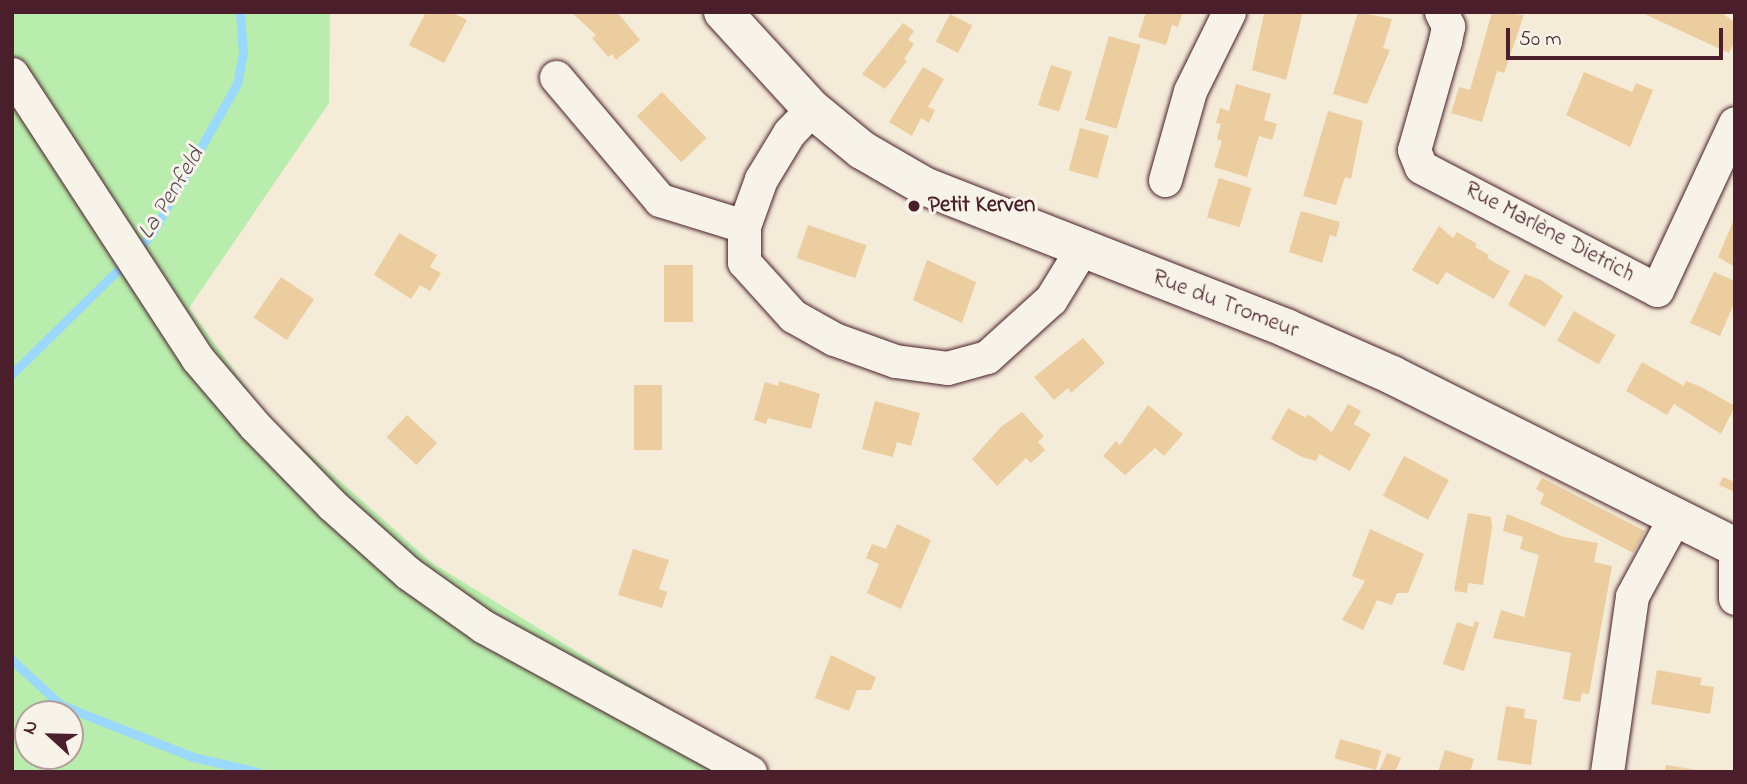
<!DOCTYPE html>
<meta charset="utf-8">
<style>
body{margin:0}
#map{position:relative;width:1747px;height:784px;overflow:hidden;background:#f5ebd9;font-family:"Indie Flower",sans-serif}
div>[style]{position:absolute}
.green>*{inset:0;background:#b9edad}
.stream>*{height:9px;margin:-4.5px;padding:0 4.5px;transform-origin:4.5px;border-radius:4.5px;background:#9ad8fc}
.building>*{inset:0;background:#eccd9f;transform-origin:0 0}
.roads{filter:drop-shadow(0 0 2px #4a1f2b) drop-shadow(0 0 2px #4a1f2b)}
.minor>*{height:33px;margin:-16.5px;padding:0 16.5px;transform-origin:16.5px;border-radius:16.5px;background:#f7f3e8}
.secondary>*{height:38px;margin:-19px;padding:0 19px;transform-origin:19px;border-radius:19px;background:#f7f3e8}
.dots>*{width:19px;height:19px;translate:-50% -50%;box-sizing:border-box;border:4px solid #f7f3e8;border-radius:50%}
span{translate:-50% -50%;white-space:nowrap;text-align:center;line-height:1.15;-webkit-text-stroke:6px #f7f3e8;paint-order:stroke}
.poi-label{font-size:23px;color:#4a1f2b;font-weight:700}
.left{translate:0 -50%;text-align:left}
.street-label{font-size:23px;color:#4a1f2b}
.water-label{font-size:24px;color:#5e4d5f;font-style:italic}
.frame{position:absolute;inset:0;border:14px solid #4a1f2b;pointer-events:none}
.north{position:absolute;left:14px;top:700px;width:70px;height:70px;box-sizing:border-box;background:#f7f3e8;border:2px solid #b29e9c;border-radius:50%;rotate:292deg;font-size:19px;font-weight:700;line-height:28px;text-align:center;color:#4a1f2b}
.north::after{content:'';display:block;margin:auto;width:24px;height:32px;background:#4a1f2b;clip-path:polygon(50% 0,100% 100%,50% 72%,0 100%)}
.scale{position:absolute;left:1506px;top:28px;width:217px;height:32px;box-sizing:border-box;border:4px solid #4a1f2b;border-top:0;padding-left:9px;font-size:21px;line-height:24px;white-space:nowrap;color:#4a1f2b;-webkit-text-stroke:5px #f7f3e8;paint-order:stroke}
</style>
<div id="map">
<div class="green">
<div style="clip-path:polygon(evenodd,12px 12px,330px 12px,329px 103px,189px 308px,267px 416px,432px 563px,773px 772px,12px 772px,12px 12px,28px 714px,70px 714px,70px 756px,28px 756px,28px 714px)"></div>
</div>
<div class="stream">
<div style="left:136px;top:251px;width:24px;rotate:-48deg"></div>
<div style="left:152px;top:233px;width:172px;rotate:-60.3deg"></div>
<div style="left:237px;top:84px;width:32px;rotate:-79deg"></div>
<div style="left:243px;top:53px;width:41px;rotate:-94.2deg"></div>
<div style="left:12px;top:374px;width:161px;rotate:-44.5deg"></div>
<div style="left:12px;top:660px;width:67px;rotate:42.6deg"></div>
<div style="left:61px;top:705px;width:142px;rotate:21.5deg"></div>
<div style="left:193px;top:757px;width:67px;rotate:13deg"></div>
</div>
<div class="building">
<div style="clip-path:polygon(426px 12px,451px 12px,467px 20px,444px 63px,409px 45px)"></div>
<div style="clip-path:polygon(571px 12px,617px 12px,640px 40px,616px 60px,612px 54px,608px 57px,592px 38px,596px 35px)"></div>
<div style="clip-path:polygon(1146px 12px,1183px 12px,1178px 27px,1172px 25px,1166px 45px,1138px 37px)"></div>
<div style="clip-path:polygon(1303px 12px,1286px 80px,1252px 70px,1264px 13px)"></div>
<div style="clip-path:polygon(1358px 12px,1392px 19px,1383px 48px,1390px 50px,1367px 104px,1333px 94px)"></div>
<div style="clip-path:polygon(1492px 12px,1524px 15px,1504px 73px,1497px 71px,1482px 122px,1451px 113px,1459px 87px,1470px 90px)"></div>
<div style="clip-path:polygon(1640px 12px,1721px 12px,1735px 23px,1735px 41px,1729px 53px)"></div>
<div style="left:950px;top:14px;width:25px;height:31px;rotate:27deg"></div>
<div style="clip-path:polygon(903px 23px,914px 31px,908px 40px,914px 44px,904px 59px,907px 61px,885px 89px,862px 74px)"></div>
<div style="left:1109px;top:36px;width:33px;height:87px;rotate:16deg"></div>
<div style="left:1051px;top:65px;width:22px;height:42px;rotate:18deg"></div>
<div style="clip-path:polygon(923px 67px,944px 79px,928px 107px,935px 110px,929px 123px,921px 118px,912px 136px,889px 122px)"></div>
<div style="clip-path:polygon(1584px 72px,1632px 92px,1636px 83px,1653px 90px,1630px 147px,1566px 115px)"></div>
<div style="clip-path:polygon(1236px 84px,1271px 94px,1264px 120px,1277px 124px,1272px 140px,1259px 136px,1247px 177px,1214px 167px,1222px 141px,1217px 139px,1221px 124px,1216px 123px,1220px 108px,1229px 111px)"></div>
<div style="left:662px;top:92px;width:64px;height:35px;rotate:46deg"></div>
<div style="clip-path:polygon(1328px 111px,1363px 121px,1351px 179px,1345px 177px,1336px 205px,1303px 196px)"></div>
<div style="left:1080px;top:128px;width:30px;height:44px;rotate:15deg"></div>
<div style="left:1219px;top:178px;width:34px;height:41px;rotate:17deg"></div>
<div style="clip-path:polygon(1301px 211px,1340px 222px,1336px 237px,1330px 235px,1322px 263px,1289px 252px)"></div>
<div style="clip-path:polygon(1735px 217px,1735px 267px,1718px 257px)"></div>
<div style="left:808px;top:225px;width:62px;height:35px;rotate:19deg"></div>
<div style="clip-path:polygon(1439px 226px,1453px 238px,1457px 232px,1477px 244px,1475px 247px,1489px 255px,1487px 258px,1510px 271px,1494px 299px,1446px 272px,1438px 285px,1412px 270px)"></div>
<div style="clip-path:polygon(399px 233px,437px 255px,430px 267px,441px 273px,430px 291px,420px 285px,411px 299px,374px 275px)"></div>
<div style="clip-path:polygon(927px 260px,976px 282px,962px 323px,913px 300px)"></div>
<div style="left:664px;top:265px;width:29px;height:57px"></div>
<div style="clip-path:polygon(1714px 272px,1735px 281px,1735px 301px,1720px 336px,1690px 323px)"></div>
<div style="clip-path:polygon(1525px 274px,1541px 280px,1563px 296px,1545px 327px,1508px 305px)"></div>
<div style="left:281px;top:277px;width:40px;height:49px;rotate:34deg"></div>
<div style="left:1574px;top:311px;width:48px;height:34px;rotate:30deg"></div>
<div style="clip-path:polygon(1083px 338px,1105px 363px,1071px 393px,1068px 388px,1054px 400px,1034px 377px)"></div>
<div style="clip-path:polygon(1642px 362px,1684px 386px,1686px 381px,1701px 387px,1735px 406px,1721px 434px,1674px 404px,1667px 415px,1626px 391px)"></div>
<div style="clip-path:polygon(779px 381px,820px 394px,811px 429px,768px 418px,766px 424px,754px 420px,765px 382px,778px 386px)"></div>
<div style="left:634px;top:385px;width:28px;height:65px"></div>
<div style="clip-path:polygon(875px 401px,920px 413px,911px 446px,897px 442px,893px 457px,862px 449px)"></div>
<div style="clip-path:polygon(1348px 404px,1361px 411px,1354px 424px,1371px 434px,1350px 471px,1319px 454px,1316px 461px,1302px 457px,1271px 439px,1288px 408px,1306px 418px,1308px 414px,1332px 432px)"></div>
<div style="clip-path:polygon(1148px 405px,1183px 434px,1164px 456px,1155px 448px,1125px 475px,1103px 456px,1116px 441px,1120px 445px)"></div>
<div style="clip-path:polygon(1022px 412px,1044px 436px,1038px 442px,1045px 450px,1031px 463px,1026px 458px,997px 486px,972px 459px,1001px 427px)"></div>
<div style="left:407px;top:415px;width:41px;height:30px;rotate:43deg"></div>
<div style="left:1404px;top:456px;width:51px;height:45px;rotate:28deg"></div>
<div style="clip-path:polygon(1723px 477px,1735px 482px,1735px 492px,1719px 485px)"></div>
<div style="clip-path:polygon(1542px 478px,1645px 531px,1633px 553px,1540px 504px,1544px 494px,1536px 489px)"></div>
<div style="clip-path:polygon(1468px 513px,1491px 517px,1492px 528px,1483px 585px,1468px 583px,1467px 593px,1454px 591px)"></div>
<div style="clip-path:polygon(1507px 514px,1564px 537px,1598px 543px,1594px 562px,1612px 566px,1589px 694px,1582px 693px,1580px 702px,1563px 699px,1571px 653px,1493px 638px,1501px 610px,1524px 617px,1539px 555px,1520px 549px,1523px 537px,1503px 531px)"></div>
<div style="clip-path:polygon(897px 524px,931px 540px,901px 609px,867px 593px,879px 564px,866px 558px,872px 544px,886px 549px)"></div>
<div style="clip-path:polygon(1370px 529px,1424px 554px,1408px 593px,1397px 593px,1392px 605px,1377px 600px,1363px 630px,1342px 620px,1365px 581px,1352px 576px)"></div>
<div style="clip-path:polygon(633px 549px,669px 560px,659px 589px,667px 592px,662px 608px,618px 595px)"></div>
<div style="clip-path:polygon(1475px 621px,1479px 623px,1464px 671px,1443px 664px,1457px 622px,1473px 627px)"></div>
<div style="clip-path:polygon(831px 655px,876px 677px,871px 690px,857px 690px,849px 711px,815px 698px)"></div>
<div style="clip-path:polygon(1657px 670px,1702px 678px,1700px 685px,1714px 687px,1710px 714px,1651px 704px)"></div>
<div style="clip-path:polygon(1506px 706px,1525px 709px,1524px 718px,1537px 720px,1531px 765px,1497px 760px)"></div>
<div style="left:1340px;top:739px;width:43px;height:20px;rotate:16deg"></div>
<div style="clip-path:polygon(1445px 750px,1474px 759px,1470px 772px,1438px 772px)"></div>
<div style="clip-path:polygon(1387px 753px,1401px 758px,1395px 772px,1379px 772px)"></div>
<div style="clip-path:polygon(1666px 765px,1697px 770px,1697px 772px,1665px 772px)"></div>
</div>
<div class="roads">
<div class="minor">
<div style="left:1441px;top:12px;width:16px;rotate:63deg"></div>
<div style="left:1448px;top:26px;width:15px;rotate:101deg"></div>
<div style="left:1445px;top:41px;width:113px;rotate:105.9deg"></div>
<div style="left:1414px;top:150px;width:18px;rotate:68deg"></div>
<div style="left:1421px;top:167px;width:266px;rotate:27.5deg"></div>
<div style="left:1657px;top:290px;width:184px;rotate:-65deg"></div>
<div style="left:12px;top:74px;width:339px;rotate:56.9deg"></div>
<div style="left:197px;top:358px;width:89px;rotate:49.5deg"></div>
<div style="left:255px;top:426px;width:110px;rotate:45.7deg"></div>
<div style="left:332px;top:505px;width:102px;rotate:41.8deg"></div>
<div style="left:408px;top:573px;width:93px;rotate:35.4deg"></div>
<div style="left:484px;top:627px;width:303px;rotate:28.6deg"></div>
<div style="left:556px;top:77px;width:161px;rotate:49.8deg"></div>
<div style="left:660px;top:200px;width:88px;rotate:17.2deg"></div>
<div style="left:812px;top:109px;width:33px;rotate:134deg"></div>
<div style="left:789px;top:133px;width:54px;rotate:121.3deg"></div>
<div style="left:761px;top:179px;width:50px;rotate:109.9deg"></div>
<div style="left:744px;top:226px;width:36px;rotate:90deg"></div>
<div style="left:744px;top:262px;width:73px;rotate:47.8deg"></div>
<div style="left:793px;top:316px;width:47px;rotate:29.3deg"></div>
<div style="left:834px;top:339px;width:65px;rotate:19.8deg"></div>
<div style="left:895px;top:361px;width:52px;rotate:7.7deg"></div>
<div style="left:947px;top:368px;width:41px;rotate:-15.4deg"></div>
<div style="left:987px;top:357px;width:86px;rotate:-42.2deg"></div>
<div style="left:1051px;top:299px;width:57px;rotate:-58.5deg"></div>
<div style="left:1165px;top:180px;width:92px;rotate:-74.3deg"></div>
<div style="left:1190px;top:91px;width:88px;rotate:-63.7deg"></div>
<div style="left:1735px;top:561px;width:37px;rotate:90deg"></div>
<div style="left:1607px;top:772px;width:178px;rotate:-81.9deg"></div>
<div style="left:1632px;top:596px;width:92px;rotate:-61.5deg"></div>
</div>
<div class="secondary">
<div style="left:723px;top:12px;width:132px;rotate:47.5deg"></div>
<div style="left:812px;top:109px;width:65px;rotate:39.4deg"></div>
<div style="left:862px;top:150px;width:72px;rotate:30.1deg"></div>
<div style="left:924px;top:186px;width:389px;rotate:21.4deg"></div>
<div style="left:1286px;top:328px;width:116px;rotate:23.9deg"></div>
<div style="left:1392px;top:375px;width:384px;rotate:26.6deg"></div>
</div>
</div>
<div class="dots">
<div style="left:914px;top:206px;background:#4a1f2b"></div>
</div>
<div class="poi-label">
<span class="left" style="left:928px;top:206px">Petit Kerven</span>
</div>
<div class="street-label">
<span style="left:1549px;top:233px;rotate:28deg">Rue Marlène Dietrich</span>
<span style="left:1225px;top:305px;rotate:21deg">Rue du Tromeur</span>
</div>
<div class="water-label">
<span style="left:172px;top:194px;rotate:-58deg">La Penfeld</span>
</div>
<div class="frame"></div>
<div class="north">N</div>
<div class="scale">50 m</div>
</div>
